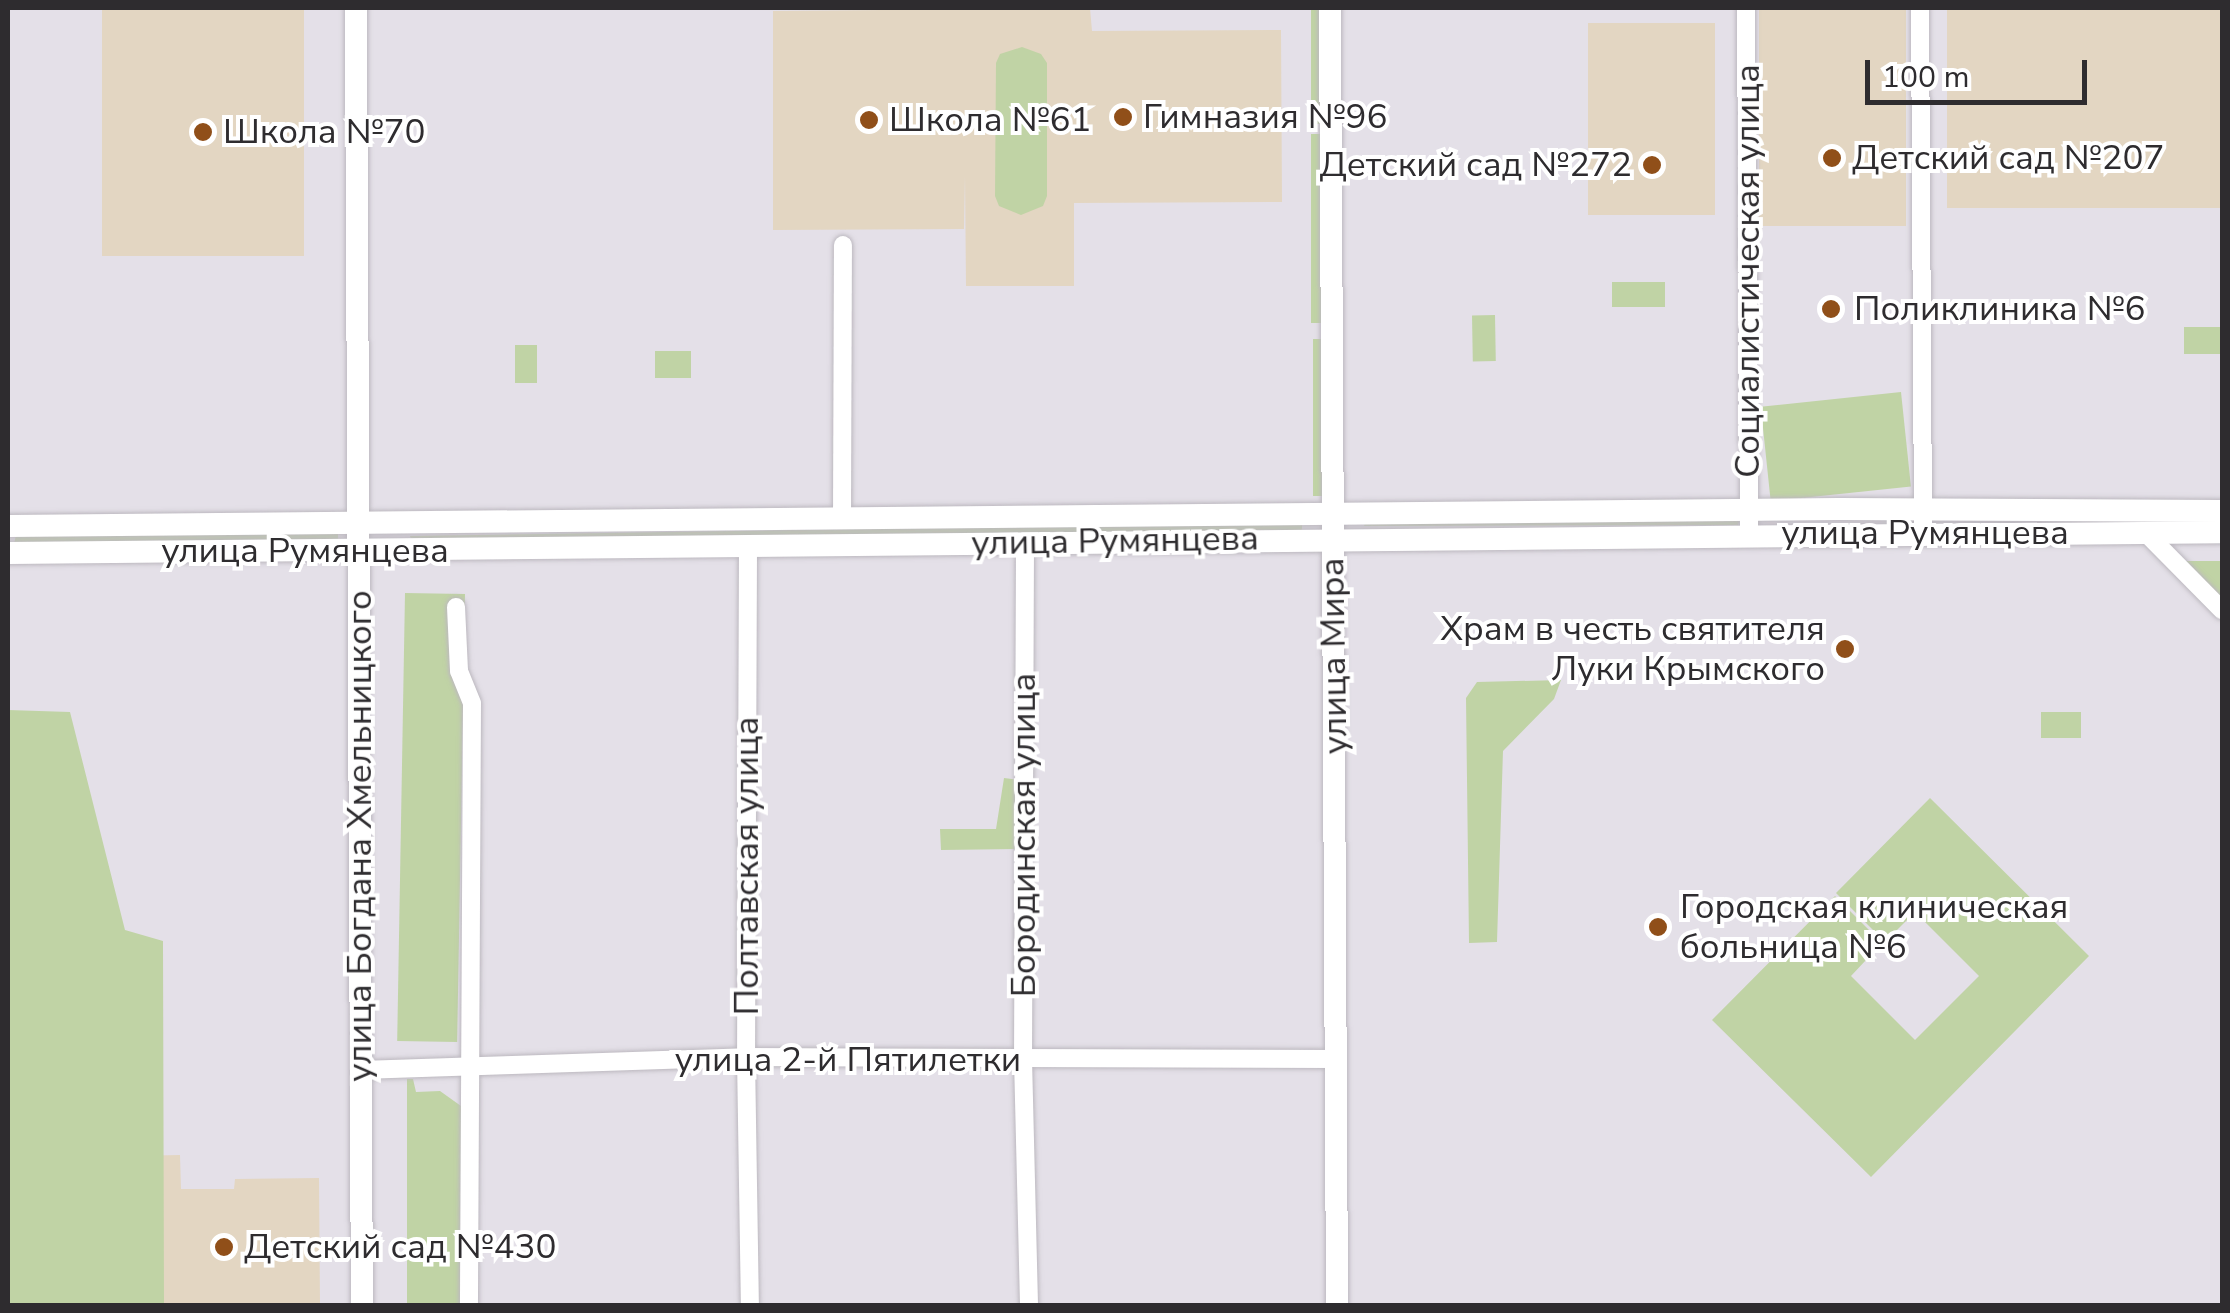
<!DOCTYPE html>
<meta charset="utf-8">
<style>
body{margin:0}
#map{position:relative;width:2230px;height:1313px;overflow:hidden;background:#e4e0e8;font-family:"Nunito Sans",sans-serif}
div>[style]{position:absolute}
.education>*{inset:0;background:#e3d6c2;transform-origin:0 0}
.green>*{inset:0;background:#c0d3a5;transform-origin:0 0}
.roads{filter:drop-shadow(0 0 2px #bcb8bf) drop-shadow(0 0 2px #bcb8bf)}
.minor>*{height:18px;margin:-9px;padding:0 9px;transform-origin:9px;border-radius:9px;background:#fff}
.secondary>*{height:22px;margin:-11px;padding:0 11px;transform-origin:11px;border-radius:11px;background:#fff}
.dots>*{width:28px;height:28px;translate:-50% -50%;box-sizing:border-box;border:5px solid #fff;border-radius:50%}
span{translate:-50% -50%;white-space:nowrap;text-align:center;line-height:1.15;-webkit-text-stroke:8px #fff;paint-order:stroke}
.poi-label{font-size:35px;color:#2e2c2f}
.left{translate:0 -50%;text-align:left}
.right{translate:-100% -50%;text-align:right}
.street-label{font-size:35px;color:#2e2c2f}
.frame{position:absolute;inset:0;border:10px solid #2e2c2f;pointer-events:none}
.scale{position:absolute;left:1865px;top:60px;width:222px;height:45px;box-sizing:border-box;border:5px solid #2e2c2f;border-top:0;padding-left:12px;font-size:30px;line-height:35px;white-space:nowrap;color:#2e2c2f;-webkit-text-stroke:8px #fff;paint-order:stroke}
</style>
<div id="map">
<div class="education">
<div style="left:102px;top:8px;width:202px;height:248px"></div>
<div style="clip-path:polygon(1090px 8px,1092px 31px,1281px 30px,1282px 202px,1074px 203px,1074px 286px,966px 286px,965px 176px,964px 229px,773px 230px,773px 11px)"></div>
<div style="left:1759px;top:8px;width:147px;height:218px"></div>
<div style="left:1947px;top:8px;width:275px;height:200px"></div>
<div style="left:1715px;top:23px;width:192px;height:127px;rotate:90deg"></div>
<div style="clip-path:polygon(180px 1155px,181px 1189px,234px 1189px,235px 1179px,319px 1178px,320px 1305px,129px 1305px,129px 1156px)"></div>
</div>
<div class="green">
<div style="left:1311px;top:8px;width:12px;height:116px"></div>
<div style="clip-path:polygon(1022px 47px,1041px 54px,1047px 63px,1047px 196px,1043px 206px,1021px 215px,999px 206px,995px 196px,996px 63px,1000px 54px)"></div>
<div style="left:1311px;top:134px;width:12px;height:189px"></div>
<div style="left:1612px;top:282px;width:53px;height:25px"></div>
<div style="left:1495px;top:315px;width:46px;height:23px;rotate:89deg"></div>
<div style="left:2184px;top:327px;width:38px;height:27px"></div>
<div style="left:1313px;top:339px;width:12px;height:157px"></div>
<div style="left:515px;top:345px;width:22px;height:38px"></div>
<div style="left:655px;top:351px;width:36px;height:27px"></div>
<div style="left:1901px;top:392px;width:95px;height:141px;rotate:84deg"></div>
<div style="clip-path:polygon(1740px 519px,1738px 525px,1364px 526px,1366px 521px)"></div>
<div style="clip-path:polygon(1302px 522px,1302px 530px,411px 539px,410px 536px)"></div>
<div style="clip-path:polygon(338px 534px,338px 540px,14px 544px,16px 535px)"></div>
<div style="clip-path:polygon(2180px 561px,2222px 561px,2222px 604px)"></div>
<div style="left:405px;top:593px;width:60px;height:448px;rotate:1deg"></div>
<div style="clip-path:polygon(1561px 680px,1554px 699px,1503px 751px,1497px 942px,1469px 943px,1466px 698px,1477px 682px)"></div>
<div style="clip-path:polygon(8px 710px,70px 712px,125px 930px,163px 941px,164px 1305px,8px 1305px)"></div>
<div style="left:2081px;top:712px;width:26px;height:40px;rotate:90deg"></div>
<div style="clip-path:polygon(1004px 778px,1019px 780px,1017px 849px,941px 850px,940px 829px,996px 829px)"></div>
<div style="clip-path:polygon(1930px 798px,2089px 956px,1871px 1177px,1712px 1020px,1835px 896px,1882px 943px,1851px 976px,1915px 1040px,1979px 976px,1915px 912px,1885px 942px,1836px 893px)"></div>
<div style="clip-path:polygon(407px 1079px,413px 1079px,416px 1092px,440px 1091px,461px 1106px,460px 1305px,407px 1305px)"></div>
</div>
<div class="roads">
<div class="minor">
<div style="left:1746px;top:8px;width:526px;rotate:89.67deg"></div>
<div style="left:1920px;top:8px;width:525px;rotate:89.67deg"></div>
<div style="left:842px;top:519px;width:274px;rotate:-89.8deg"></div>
<div style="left:2145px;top:532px;width:110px;rotate:45.4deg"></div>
<div style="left:1025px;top:544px;width:515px;rotate:90.22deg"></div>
<div style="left:1023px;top:1059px;width:247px;rotate:88.6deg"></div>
<div style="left:748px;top:547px;width:510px;rotate:90.22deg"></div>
<div style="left:746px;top:1057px;width:249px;rotate:89.1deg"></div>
<div style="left:456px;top:607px;width:64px;rotate:87.3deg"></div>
<div style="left:459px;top:671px;width:35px;rotate:68deg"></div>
<div style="left:472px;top:704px;width:602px;rotate:90.29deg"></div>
<div style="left:361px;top:1070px;width:385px;rotate:-1.9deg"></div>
<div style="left:746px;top:1057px;width:590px;rotate:0.19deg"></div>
</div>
<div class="secondary">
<div style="left:356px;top:8px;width:1298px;rotate:89.74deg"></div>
<div style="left:1330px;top:8px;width:1298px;rotate:89.69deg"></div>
<div style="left:8px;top:526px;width:1831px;rotate:-0.53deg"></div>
<div style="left:1839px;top:509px;width:383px;rotate:0.3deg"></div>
<div style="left:8px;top:553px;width:2214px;rotate:-0.54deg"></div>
</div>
</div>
<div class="dots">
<div style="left:1123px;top:117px;background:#904f19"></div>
<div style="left:869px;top:120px;background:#904f19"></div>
<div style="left:203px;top:132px;background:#904f19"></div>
<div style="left:1832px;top:158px;background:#904f19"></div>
<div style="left:1652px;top:165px;background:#904f19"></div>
<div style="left:1831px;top:309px;background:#904f19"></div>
<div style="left:1845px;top:649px;background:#904f19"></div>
<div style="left:1658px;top:927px;background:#904f19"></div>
<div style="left:224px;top:1247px;background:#904f19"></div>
</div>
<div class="poi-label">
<span class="left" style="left:1143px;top:117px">Гимназия №96</span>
<span class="left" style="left:889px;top:120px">Школа №61</span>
<span class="left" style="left:223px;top:132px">Школа №70</span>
<span class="left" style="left:1852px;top:158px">Детский сад №207</span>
<span class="right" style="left:1632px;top:165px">Детский сад №272</span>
<span class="left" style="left:1854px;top:309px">Поликлиника №6</span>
<span class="right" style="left:1825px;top:649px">Храм в честь святителя<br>Луки Крымского</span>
<span class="left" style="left:1680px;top:927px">Городская клиническая<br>больница №6</span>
<span class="left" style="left:244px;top:1247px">Детский сад №430</span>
</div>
<div class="street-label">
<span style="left:1748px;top:271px;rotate:-90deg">Социалистическая улица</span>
<span style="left:1925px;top:533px">улица Румянцева</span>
<span style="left:1115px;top:541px;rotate:-1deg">улица Румянцева</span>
<span style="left:305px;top:551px">улица Румянцева</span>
<span style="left:1334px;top:656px;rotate:-91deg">улица Мира</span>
<span style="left:1024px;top:835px;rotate:-90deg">Бородинская улица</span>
<span style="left:360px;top:836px;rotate:-90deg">улица Богдана Хмельницкого</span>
<span style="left:747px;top:866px;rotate:-90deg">Полтавская улица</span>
<span style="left:848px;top:1060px">улица 2-й Пятилетки</span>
</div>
<div class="frame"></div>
<div class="scale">100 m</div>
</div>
